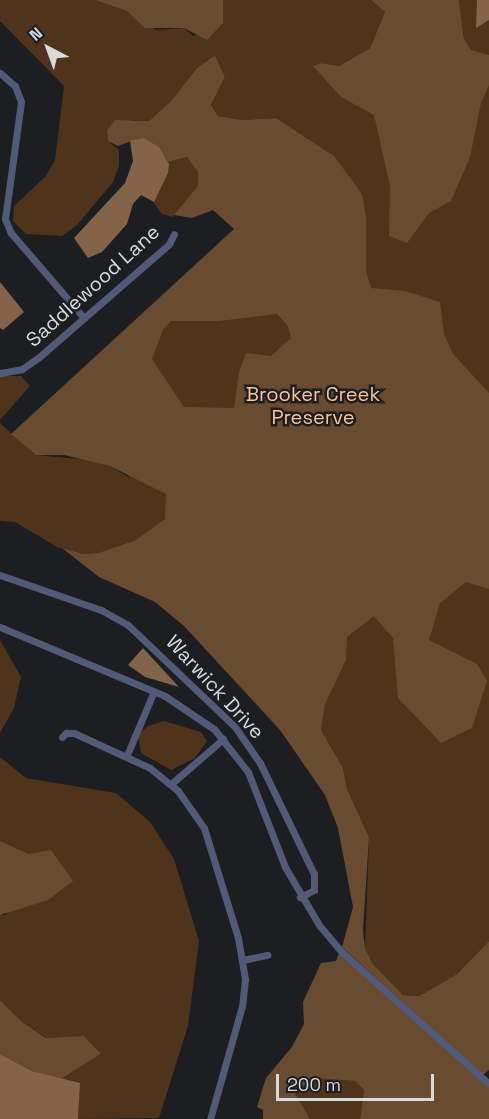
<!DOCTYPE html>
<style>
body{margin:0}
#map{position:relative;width:489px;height:1119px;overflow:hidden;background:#1c1e22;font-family:"Space Grotesk",sans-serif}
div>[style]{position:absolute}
.green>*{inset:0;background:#4f331b}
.forest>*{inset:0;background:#694b32}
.water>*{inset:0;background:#83634a}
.minor>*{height:7px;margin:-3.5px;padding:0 3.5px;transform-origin:3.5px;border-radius:3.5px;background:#515a79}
span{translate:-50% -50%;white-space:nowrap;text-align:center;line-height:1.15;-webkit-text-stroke:5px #1c1e22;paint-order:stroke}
.street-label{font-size:20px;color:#d9dade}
.park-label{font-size:20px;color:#fbc498}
.north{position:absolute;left:18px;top:18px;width:60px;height:60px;-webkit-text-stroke:4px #1c1e22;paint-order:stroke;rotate:319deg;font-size:16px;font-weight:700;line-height:24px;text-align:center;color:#d9dade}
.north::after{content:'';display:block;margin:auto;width:21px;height:27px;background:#d9dade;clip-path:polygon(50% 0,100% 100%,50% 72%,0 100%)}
.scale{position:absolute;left:276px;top:1074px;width:158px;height:27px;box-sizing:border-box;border:3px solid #d9dade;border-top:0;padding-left:8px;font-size:18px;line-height:21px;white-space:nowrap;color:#d9dade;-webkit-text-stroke:4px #1c1e22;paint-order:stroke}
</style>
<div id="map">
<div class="green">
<div style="clip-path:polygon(0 0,95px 0,127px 11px,156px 30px,184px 28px,193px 36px,223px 23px,223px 0,371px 0,385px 12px,370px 48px,339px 66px,322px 63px,314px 66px,341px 97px,464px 38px,459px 0,489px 0,489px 941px,457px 974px,419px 996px,403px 995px,373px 964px,365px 948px,369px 837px,347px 789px,343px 768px,321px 730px,325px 704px,167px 506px,165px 519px,155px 529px,136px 540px,98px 553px,83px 554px,57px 547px,15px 522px,0 521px,0 423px,36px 455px,89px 460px,110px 466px,130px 478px,65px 389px,331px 154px,276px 118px,242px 120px,218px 116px,211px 105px,225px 77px,215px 55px,197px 68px,171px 101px,149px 121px,132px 120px,107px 130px,108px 141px,119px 150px,119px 166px,113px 182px,77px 225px,62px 236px,26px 234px,13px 221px,14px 206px,46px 176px,55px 160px,64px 86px,0 21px)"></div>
<div style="clip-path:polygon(187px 157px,198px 172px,198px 186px,183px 208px,172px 217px,162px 214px,153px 202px,168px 162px)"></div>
<div style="clip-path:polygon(0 376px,21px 376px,30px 386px,0 420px)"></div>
<div style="clip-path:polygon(0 640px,21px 677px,14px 708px,0 733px)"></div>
<div style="clip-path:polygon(164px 721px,201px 732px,207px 741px,195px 758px,171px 770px,141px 753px,138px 735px,148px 726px)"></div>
<div style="clip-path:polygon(0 757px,26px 778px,116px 793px,150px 822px,174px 859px,199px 941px,188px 1026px,159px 1118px,78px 1119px,79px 1084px,61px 1079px,101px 1054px,84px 1036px,47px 1038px,21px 1021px,0 1000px,0 915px,6px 915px,29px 854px,0 841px)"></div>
<div style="clip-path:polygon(312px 1078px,355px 1081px,364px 1090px,360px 1119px,310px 1119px,295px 1093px)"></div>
</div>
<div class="forest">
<div style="clip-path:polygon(95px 0,223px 0,223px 23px,207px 40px,184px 28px,145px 28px,127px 11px)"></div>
<div style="clip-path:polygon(371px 0,459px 0,464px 39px,471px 50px,489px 55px,489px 85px,481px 103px,470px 157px,451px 201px,429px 213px,407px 243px,389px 236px,390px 186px,374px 115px,341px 97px,313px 66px,322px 63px,339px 66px,370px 48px,385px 12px)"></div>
<div style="clip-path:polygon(evenodd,215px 55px,225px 77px,211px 105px,218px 116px,242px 120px,276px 118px,334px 156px,362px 194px,366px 217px,366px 271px,371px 288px,405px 291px,440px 302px,444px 334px,453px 354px,489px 393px,489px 589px,466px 582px,440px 603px,429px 640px,477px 664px,487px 681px,472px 728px,441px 743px,398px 698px,393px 638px,374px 616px,347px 637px,346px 660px,325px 704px,321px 730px,343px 768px,347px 789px,369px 837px,363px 930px,365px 948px,373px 964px,403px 995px,419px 996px,457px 974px,489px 941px,489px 1070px,483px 1075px,342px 947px,353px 907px,338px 828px,325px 795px,280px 730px,184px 626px,155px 602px,99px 577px,62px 548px,83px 554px,98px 553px,136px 540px,165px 519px,166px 494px,110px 466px,64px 455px,36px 455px,11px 434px,234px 229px,213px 210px,192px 218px,174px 215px,198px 186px,198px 172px,187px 157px,168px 162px,160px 148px,131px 141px,118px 146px,108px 141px,107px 130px,115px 120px,149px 121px,171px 101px,197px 68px,215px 55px,277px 314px,288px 326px,291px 338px,271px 356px,246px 353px,239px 372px,234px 408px,184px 407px,152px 359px,163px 330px,171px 321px,220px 321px,277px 314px)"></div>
<div style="clip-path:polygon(0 841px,29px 854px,51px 850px,73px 881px,48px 900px,0 915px)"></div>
<div style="clip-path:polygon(339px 953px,489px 1088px,489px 1119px,360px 1119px,364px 1090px,355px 1081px,312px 1078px,295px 1093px,310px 1119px,263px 1119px,263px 1110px,257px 1107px,266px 1078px,292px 1047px,304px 1024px,303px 1002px,321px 963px,336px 961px)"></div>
<div style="clip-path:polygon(0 1000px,21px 1021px,46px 1038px,84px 1036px,101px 1054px,61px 1079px,32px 1071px,0 1054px)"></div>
</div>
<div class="water">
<div style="clip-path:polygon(477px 0,489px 0,489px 20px,476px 28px)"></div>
<div style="clip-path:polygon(144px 138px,160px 148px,169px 164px,168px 173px,154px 202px,141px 195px,133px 204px,127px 224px,102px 252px,88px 258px,74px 238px,125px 183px,133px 161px,130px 141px)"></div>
<div style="clip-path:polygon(0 282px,24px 312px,3px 330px,0 328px)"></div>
<div style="clip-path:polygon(143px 648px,179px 687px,145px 677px,128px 665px)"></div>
<div style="clip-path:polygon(0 1054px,32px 1071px,80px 1083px,78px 1119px,0 1119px)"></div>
</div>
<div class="minor">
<div style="left:0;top:73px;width:20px;rotate:41deg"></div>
<div style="left:15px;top:86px;width:17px;rotate:69deg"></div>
<div style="left:21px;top:102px;width:118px;rotate:97.8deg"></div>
<div style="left:5px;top:219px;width:15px;rotate:67deg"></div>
<div style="left:11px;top:233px;width:112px;rotate:49.3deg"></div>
<div style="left:0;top:373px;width:22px;rotate:-10deg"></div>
<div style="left:22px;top:369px;width:19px;rotate:-35deg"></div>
<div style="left:38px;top:358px;width:174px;rotate:-41deg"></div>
<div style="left:169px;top:244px;width:11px;rotate:-63deg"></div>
<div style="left:0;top:575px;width:107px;rotate:19.1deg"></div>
<div style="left:101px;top:610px;width:31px;rotate:29deg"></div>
<div style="left:128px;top:625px;width:148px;rotate:43.6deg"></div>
<div style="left:235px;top:727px;width:44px;rotate:55.2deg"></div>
<div style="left:260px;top:763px;width:123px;rotate:64.1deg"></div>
<div style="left:314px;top:874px;width:16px;rotate:90deg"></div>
<div style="left:314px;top:890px;width:16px;rotate:153deg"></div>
<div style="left:0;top:627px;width:179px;rotate:22.7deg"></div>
<div style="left:165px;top:696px;width:59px;rotate:34deg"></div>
<div style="left:214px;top:729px;width:55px;rotate:51.7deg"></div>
<div style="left:248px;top:772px;width:102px;rotate:68.7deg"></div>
<div style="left:285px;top:867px;width:67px;rotate:59.6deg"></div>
<div style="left:319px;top:925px;width:35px;rotate:50deg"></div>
<div style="left:342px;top:952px;width:198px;rotate:41.9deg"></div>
<div style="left:62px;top:737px;width:6px;rotate:-45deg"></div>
<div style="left:66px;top:733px;width:8px"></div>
<div style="left:74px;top:733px;width:84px;rotate:24.7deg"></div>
<div style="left:150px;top:768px;width:36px;rotate:39deg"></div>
<div style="left:178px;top:791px;width:45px;rotate:54.9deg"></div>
<div style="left:204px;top:828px;width:115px;rotate:72.8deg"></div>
<div style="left:238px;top:938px;width:42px;rotate:80.3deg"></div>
<div style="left:245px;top:979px;width:27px;rotate:96deg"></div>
<div style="left:242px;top:1006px;width:117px;rotate:105.8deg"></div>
<div style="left:127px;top:755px;width:69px;rotate:-67.1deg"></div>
<div style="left:171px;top:784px;width:69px;rotate:-40.9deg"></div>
<div style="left:243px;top:960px;width:25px;rotate:-12deg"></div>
</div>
<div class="street-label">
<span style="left:93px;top:286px;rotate:-42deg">Saddlewood Lane</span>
<span style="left:215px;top:687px;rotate:47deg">Warwick Drive</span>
</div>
<div class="park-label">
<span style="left:313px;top:406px">Brooker Creek<br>Preserve</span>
</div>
<div class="north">N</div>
<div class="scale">200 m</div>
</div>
